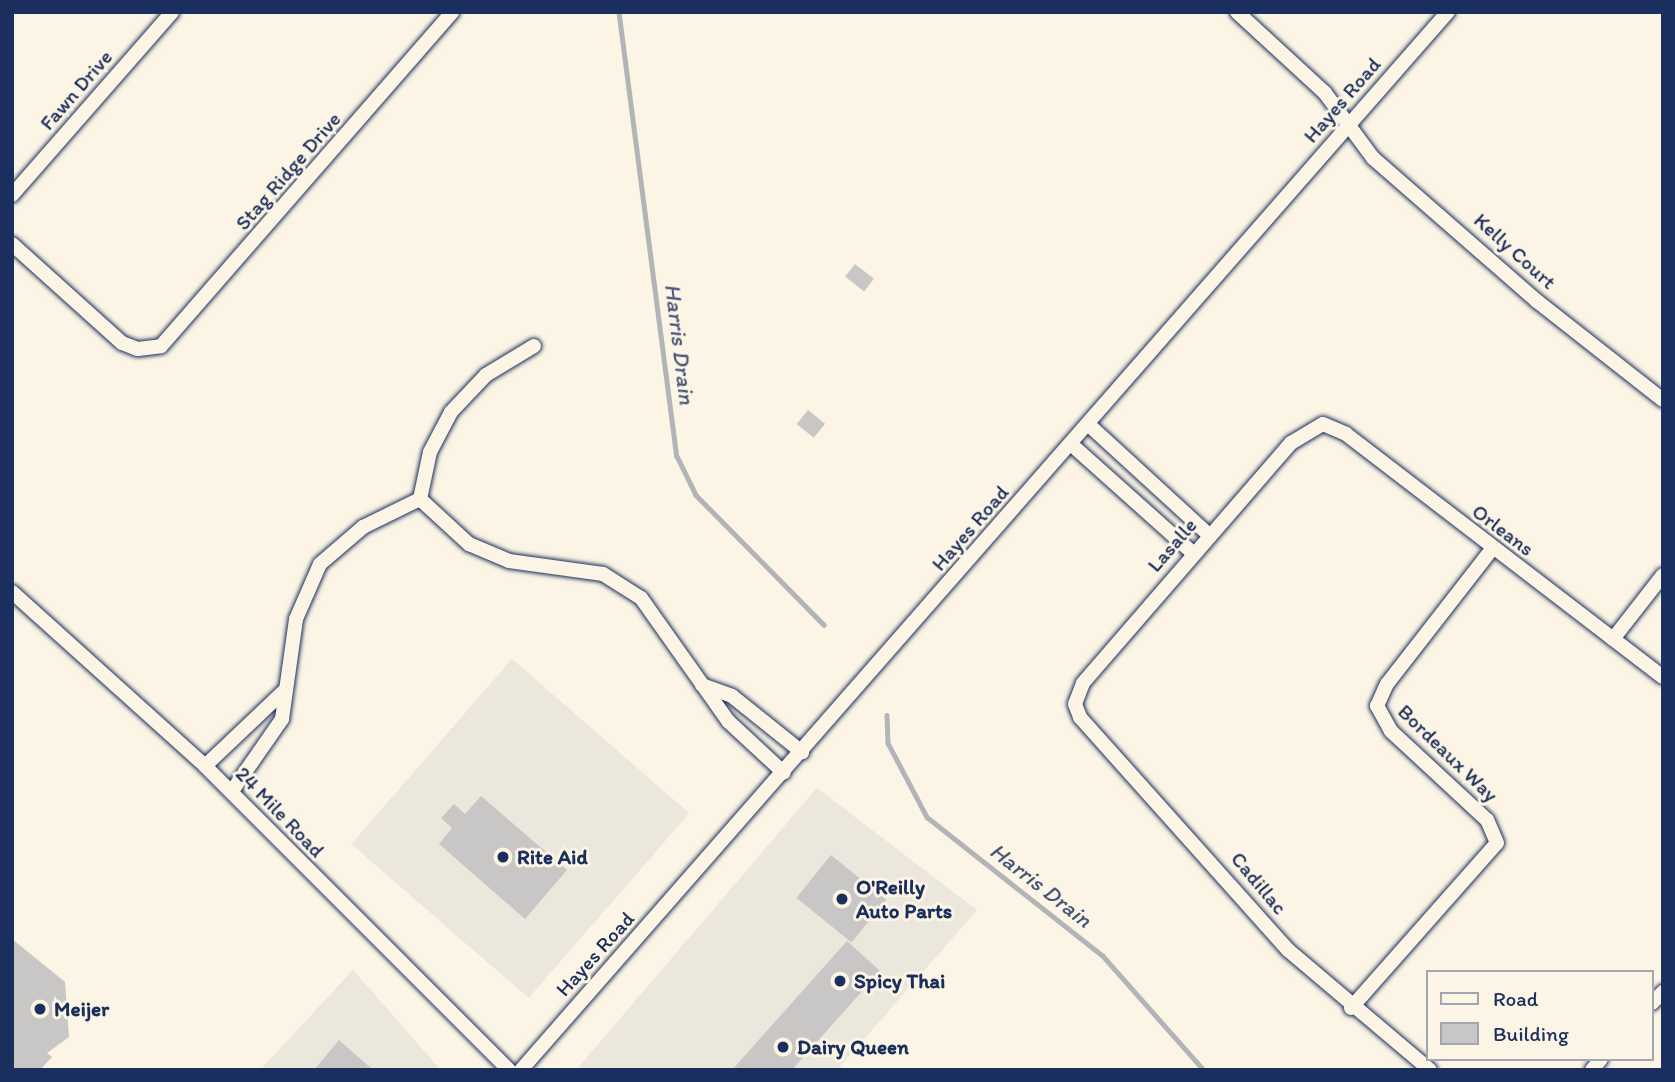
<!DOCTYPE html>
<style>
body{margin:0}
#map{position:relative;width:1675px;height:1082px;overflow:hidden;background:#fcf5e5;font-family:Itim,sans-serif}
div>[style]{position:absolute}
.built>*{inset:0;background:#ece7dc;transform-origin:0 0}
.stream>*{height:4.5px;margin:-2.25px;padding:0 2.25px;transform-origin:2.25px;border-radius:2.25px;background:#b2b4b8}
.building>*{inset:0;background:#c8c7c6;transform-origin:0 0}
.roads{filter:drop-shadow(0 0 2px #1b2f5e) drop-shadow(0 0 2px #1b2f5e)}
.minor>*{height:14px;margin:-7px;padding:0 7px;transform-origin:7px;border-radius:7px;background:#fcf5e5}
.dots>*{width:19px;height:19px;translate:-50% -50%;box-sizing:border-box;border:4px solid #fcf5e5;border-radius:50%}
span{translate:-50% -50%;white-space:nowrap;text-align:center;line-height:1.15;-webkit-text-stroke:6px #fcf5e5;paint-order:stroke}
.street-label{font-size:21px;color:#1b2f5e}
.poi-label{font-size:21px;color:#1b2f5e;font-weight:700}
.left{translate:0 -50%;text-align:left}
.water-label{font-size:23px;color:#485779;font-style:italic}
.frame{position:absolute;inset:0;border:14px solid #1b2f5e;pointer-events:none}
.legend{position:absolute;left:1426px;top:970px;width:228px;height:91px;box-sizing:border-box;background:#fcf5e5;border:2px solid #a2a6af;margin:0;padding:9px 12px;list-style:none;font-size:21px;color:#1b2f5e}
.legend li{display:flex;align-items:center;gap:14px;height:35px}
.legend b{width:35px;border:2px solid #a2a6af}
</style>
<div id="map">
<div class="built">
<div style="left:512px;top:659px;width:235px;height:245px;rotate:41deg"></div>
<div style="clip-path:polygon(817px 788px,977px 910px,837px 1070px,576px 1070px)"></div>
<div style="clip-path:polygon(353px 970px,441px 1070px,260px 1070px)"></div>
</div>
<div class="stream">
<div style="left:619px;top:12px;width:448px;rotate:82.6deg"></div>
<div style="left:677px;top:456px;width:43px;rotate:64deg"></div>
<div style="left:696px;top:495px;width:182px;rotate:45.4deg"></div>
<div style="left:887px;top:715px;width:28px;rotate:88deg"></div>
<div style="left:888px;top:743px;width:84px;rotate:62.2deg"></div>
<div style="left:927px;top:817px;width:224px;rotate:38.3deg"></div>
<div style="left:1103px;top:956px;width:152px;rotate:48.5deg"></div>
</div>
<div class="building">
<div style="left:855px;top:264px;width:24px;height:16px;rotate:38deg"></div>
<div style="left:808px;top:410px;width:22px;height:18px;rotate:39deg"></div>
<div style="clip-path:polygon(481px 796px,567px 870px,525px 919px,439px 844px,452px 828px,441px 818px,454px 804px,465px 814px)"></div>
<div style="left:831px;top:855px;width:71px;height:55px;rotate:39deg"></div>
<div style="clip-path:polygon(12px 939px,65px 982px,69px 1037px,47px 1053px,52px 1057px,40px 1070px,12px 1070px)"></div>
<div style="clip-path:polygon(847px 941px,880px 971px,792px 1070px,732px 1070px)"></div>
<div style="clip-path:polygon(339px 1040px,373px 1070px,314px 1070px)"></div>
</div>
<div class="roads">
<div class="minor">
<div style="left:1237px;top:12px;width:120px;rotate:42.6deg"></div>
<div style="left:1325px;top:93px;width:81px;rotate:53.6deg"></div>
<div style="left:1373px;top:158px;width:218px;rotate:41.1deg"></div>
<div style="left:1537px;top:301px;width:160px;rotate:38.2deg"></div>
<div style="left:12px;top:195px;width:243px;rotate:-48.8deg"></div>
<div style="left:12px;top:244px;width:148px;rotate:42deg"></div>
<div style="left:122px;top:343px;width:17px;rotate:21deg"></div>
<div style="left:138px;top:349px;width:23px;rotate:-7deg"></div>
<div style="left:161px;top:346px;width:443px;rotate:-48.9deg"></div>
<div style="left:1089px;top:425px;width:163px;rotate:42.5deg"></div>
<div style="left:1072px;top:445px;width:162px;rotate:41.8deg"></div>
<div style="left:420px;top:499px;width:67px;rotate:42.6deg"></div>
<div style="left:469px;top:544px;width:43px;rotate:23deg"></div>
<div style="left:509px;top:561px;width:95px;rotate:7.9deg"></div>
<div style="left:603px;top:574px;width:45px;rotate:32.3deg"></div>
<div style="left:641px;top:598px;width:151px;rotate:54.7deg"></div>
<div style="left:728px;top:721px;width:76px;rotate:42.9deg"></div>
<div style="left:420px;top:499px;width:48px;rotate:-78deg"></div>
<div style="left:430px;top:452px;width:45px;rotate:-62.3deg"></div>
<div style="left:451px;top:412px;width:51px;rotate:-46.6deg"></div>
<div style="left:486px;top:375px;width:56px;rotate:-31.1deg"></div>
<div style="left:12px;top:592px;width:260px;rotate:42deg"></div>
<div style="left:205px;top:766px;width:430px;rotate:45deg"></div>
<div style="left:1613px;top:639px;width:81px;rotate:-52deg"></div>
<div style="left:702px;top:685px;width:32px;rotate:20deg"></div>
<div style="left:732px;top:696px;width:90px;rotate:38.7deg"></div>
<div style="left:205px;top:766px;width:110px;rotate:-43.5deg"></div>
<div style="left:232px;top:791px;width:88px;rotate:-55.2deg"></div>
<div style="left:282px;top:719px;width:101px;rotate:-82deg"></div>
<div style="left:296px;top:619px;width:60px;rotate:-66.4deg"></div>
<div style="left:320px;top:564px;width:57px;rotate:-40.7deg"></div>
<div style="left:363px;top:527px;width:64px;rotate:-26.2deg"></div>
<div style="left:1652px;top:1003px;width:16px;rotate:-45deg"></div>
<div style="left:1351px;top:1008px;width:220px;rotate:-48.5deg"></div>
<div style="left:1497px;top:843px;width:25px;rotate:-113deg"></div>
<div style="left:1487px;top:820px;width:131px;rotate:-137.2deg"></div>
<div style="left:1391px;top:731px;width:29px;rotate:-119deg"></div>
<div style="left:1377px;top:706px;width:24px;rotate:-66deg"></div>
<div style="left:1387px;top:684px;width:171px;rotate:-52.1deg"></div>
<div style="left:521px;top:1070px;width:1407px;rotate:-48.78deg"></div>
<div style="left:1430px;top:1070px;width:186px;rotate:-139.8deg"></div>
<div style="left:1288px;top:950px;width:312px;rotate:-131.8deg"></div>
<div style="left:1080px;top:717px;width:14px;rotate:-111deg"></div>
<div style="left:1075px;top:704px;width:22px;rotate:-69deg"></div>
<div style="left:1083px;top:683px;width:318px;rotate:-49.1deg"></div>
<div style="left:1291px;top:443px;width:37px;rotate:-31deg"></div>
<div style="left:1323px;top:424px;width:25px;rotate:23deg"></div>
<div style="left:1346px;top:434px;width:399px;rotate:37.5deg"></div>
<div style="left:1592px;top:1070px;width:14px;rotate:-51deg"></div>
</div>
</div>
<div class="dots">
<div style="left:503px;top:857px;background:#1b2f5e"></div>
<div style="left:842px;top:899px;background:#1b2f5e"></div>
<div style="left:840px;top:981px;background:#1b2f5e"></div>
<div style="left:40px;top:1009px;background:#1b2f5e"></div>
<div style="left:783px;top:1047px;background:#1b2f5e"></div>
</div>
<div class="street-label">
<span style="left:76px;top:90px;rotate:-49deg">Fawn Drive</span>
<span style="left:1342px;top:100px;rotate:-49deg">Hayes Road</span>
<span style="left:288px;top:171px;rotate:-49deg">Stag Ridge Drive</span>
<span style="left:1515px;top:251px;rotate:42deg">Kelly Court</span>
<span style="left:970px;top:528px;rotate:-49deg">Hayes Road</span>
<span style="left:1503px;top:530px;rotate:37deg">Orleans</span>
<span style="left:1172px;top:545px;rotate:-49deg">Lasalle</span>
<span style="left:1448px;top:753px;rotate:44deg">Bordeaux Way</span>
<span style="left:280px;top:812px;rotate:46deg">24 Mile Road</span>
<span style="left:1259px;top:883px;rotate:50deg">Cadillac</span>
<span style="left:595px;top:954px;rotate:-48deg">Hayes Road</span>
</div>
<div class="poi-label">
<span class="left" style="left:517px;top:857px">Rite Aid</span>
<span class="left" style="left:856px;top:899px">O'Reilly<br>Auto Parts</span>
<span class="left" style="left:854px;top:981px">Spicy Thai</span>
<span class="left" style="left:54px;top:1009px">Meijer</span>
<span class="left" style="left:797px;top:1047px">Dairy Queen</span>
</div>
<div class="water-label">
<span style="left:680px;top:344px;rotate:83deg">Harris Drain</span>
<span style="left:1041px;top:885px;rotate:38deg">Harris Drain</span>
</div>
<div class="frame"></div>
<ul class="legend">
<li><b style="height:9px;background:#fcf5e5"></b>Road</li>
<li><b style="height:19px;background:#c8c7c6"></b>Building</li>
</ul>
</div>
